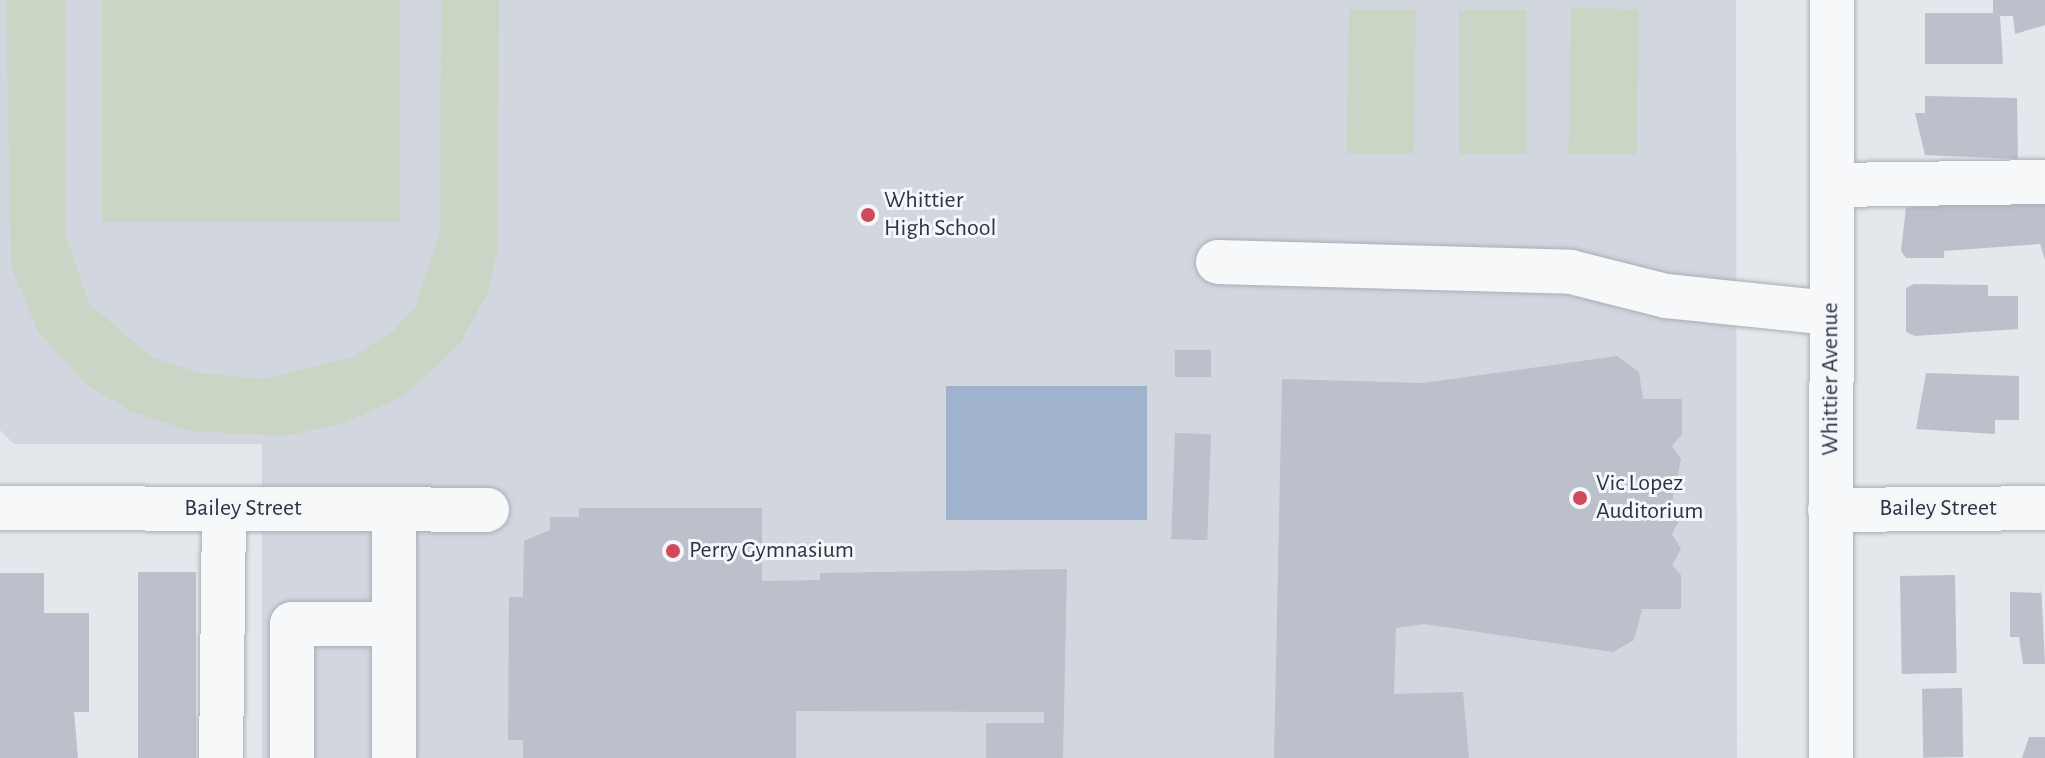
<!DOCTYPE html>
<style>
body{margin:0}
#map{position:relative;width:2045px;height:758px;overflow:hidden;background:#e4e7ec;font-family:"Alegreya Sans",sans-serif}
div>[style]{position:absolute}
.built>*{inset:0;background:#d2d6de}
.green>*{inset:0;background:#c9d6c5;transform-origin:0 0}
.water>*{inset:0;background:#9fb4cc;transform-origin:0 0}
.building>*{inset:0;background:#bbc0ca;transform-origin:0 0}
.roads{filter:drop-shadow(0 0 2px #a9aeb7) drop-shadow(0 0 2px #a9aeb7)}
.minor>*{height:44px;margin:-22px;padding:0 22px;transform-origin:22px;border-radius:22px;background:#f7f8fa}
.dots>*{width:22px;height:22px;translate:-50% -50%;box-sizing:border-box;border:4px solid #f4f6f9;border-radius:50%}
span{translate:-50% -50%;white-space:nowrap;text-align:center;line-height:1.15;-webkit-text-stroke:6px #f4f6f9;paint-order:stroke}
.poi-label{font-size:24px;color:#2b3445}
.left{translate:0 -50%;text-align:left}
.street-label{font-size:24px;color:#2b3445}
</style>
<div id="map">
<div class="built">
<div style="clip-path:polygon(0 0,1736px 0,1737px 758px,262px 758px,262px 444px,14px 444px,0 430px)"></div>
</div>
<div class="green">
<div style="clip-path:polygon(6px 0,65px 0,65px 233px,89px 304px,152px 357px,200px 373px,265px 379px,352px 357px,393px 331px,416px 305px,440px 234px,441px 0,499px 0,497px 253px,487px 294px,460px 343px,405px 395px,347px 422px,286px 436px,189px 431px,129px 410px,87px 385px,38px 332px,11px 266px)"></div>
<div style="left:102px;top:0;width:298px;height:222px"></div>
<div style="left:1571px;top:8px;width:68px;height:145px;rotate:1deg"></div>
<div style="left:1349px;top:9px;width:67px;height:144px;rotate:1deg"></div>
<div style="left:1459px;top:10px;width:68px;height:144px"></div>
</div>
<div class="water">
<div style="left:946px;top:386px;width:201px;height:134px"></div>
</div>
<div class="building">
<div style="clip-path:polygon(1993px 0,2045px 0,2045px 25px,2015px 34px,2013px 16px,2000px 16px,2003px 64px,1925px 64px,1925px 13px,1993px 13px)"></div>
<div style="clip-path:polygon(1925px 96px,2017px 98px,2018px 159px,1925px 155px,1915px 113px,1925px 113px)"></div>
<div style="clip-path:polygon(2045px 191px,2045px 260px,2040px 244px,1944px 251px,1944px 258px,1906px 258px,1901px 251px,1906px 208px)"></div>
<div style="clip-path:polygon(1914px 284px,1988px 285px,1988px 296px,2018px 296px,2018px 329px,1915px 336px,1906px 332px,1906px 288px)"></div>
<div style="left:1175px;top:350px;width:36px;height:27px"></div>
<div style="clip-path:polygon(1617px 356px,1639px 372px,1643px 399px,1682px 399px,1682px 434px,1672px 446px,1681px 459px,1672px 502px,1680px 519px,1672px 534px,1681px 549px,1672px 565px,1681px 575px,1681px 609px,1642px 609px,1634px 640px,1613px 652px,1424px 624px,1396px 628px,1394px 694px,1463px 692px,1469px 758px,1274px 758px,1282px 379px,1423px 383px)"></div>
<div style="clip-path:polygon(1926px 373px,2019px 376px,2019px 420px,1995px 420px,1995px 434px,1916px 429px)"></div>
<div style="left:1175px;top:433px;width:36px;height:106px;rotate:2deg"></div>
<div style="clip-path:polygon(579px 508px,762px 508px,762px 581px,820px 580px,820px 573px,1067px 569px,1063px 758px,986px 758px,986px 723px,1044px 723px,1044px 712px,796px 711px,796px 758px,523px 758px,523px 740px,508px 740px,509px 597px,523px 597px,524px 541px,550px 530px,550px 517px,579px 517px)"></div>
<div style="left:138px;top:572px;width:58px;height:186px"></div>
<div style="clip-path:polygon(0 573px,44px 573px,44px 613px,89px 613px,89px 712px,74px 712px,78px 758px,0 758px)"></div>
<div style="left:1955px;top:575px;width:98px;height:55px;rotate:89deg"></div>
<div style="clip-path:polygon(2041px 583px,2045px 664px,2023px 664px,2019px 637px,2010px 637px,2010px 592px,2041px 593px)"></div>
<div style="left:1962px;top:688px;width:69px;height:40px;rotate:89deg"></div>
<div style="clip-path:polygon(2029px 737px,2045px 737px,2045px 758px,2022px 758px)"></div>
</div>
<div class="roads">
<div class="minor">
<div style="left:1832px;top:185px;width:213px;rotate:-0.8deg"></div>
<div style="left:1218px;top:262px;width:353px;rotate:1.6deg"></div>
<div style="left:1571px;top:272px;width:98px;rotate:14.2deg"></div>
<div style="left:1666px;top:296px;width:166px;rotate:5.9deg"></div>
<div style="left:0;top:508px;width:487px;rotate:0.2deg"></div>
<div style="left:394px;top:510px;width:248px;rotate:90deg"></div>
<div style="left:1830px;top:510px;width:215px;rotate:-0.5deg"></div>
<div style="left:221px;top:758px;width:249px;rotate:-89.3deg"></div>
<div style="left:292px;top:758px;width:134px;rotate:-90deg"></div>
<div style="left:292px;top:624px;width:102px"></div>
<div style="left:1831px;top:758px;width:758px;rotate:-89.92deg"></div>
</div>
</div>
<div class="dots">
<div style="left:868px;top:215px;background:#d1495b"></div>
<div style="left:1580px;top:498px;background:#d1495b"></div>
<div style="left:673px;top:551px;background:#d1495b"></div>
</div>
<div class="poi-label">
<span class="left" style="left:884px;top:215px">Whittier<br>High School</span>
<span class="left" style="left:1596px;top:498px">Vic Lopez<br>Auditorium</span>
<span class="left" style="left:689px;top:551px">Perry Gymnasium</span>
</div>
<div class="street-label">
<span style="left:1831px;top:379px;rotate:-90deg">Whittier Avenue</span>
<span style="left:243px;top:509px">Bailey Street</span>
<span style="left:1938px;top:509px">Bailey Street</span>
</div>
</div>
